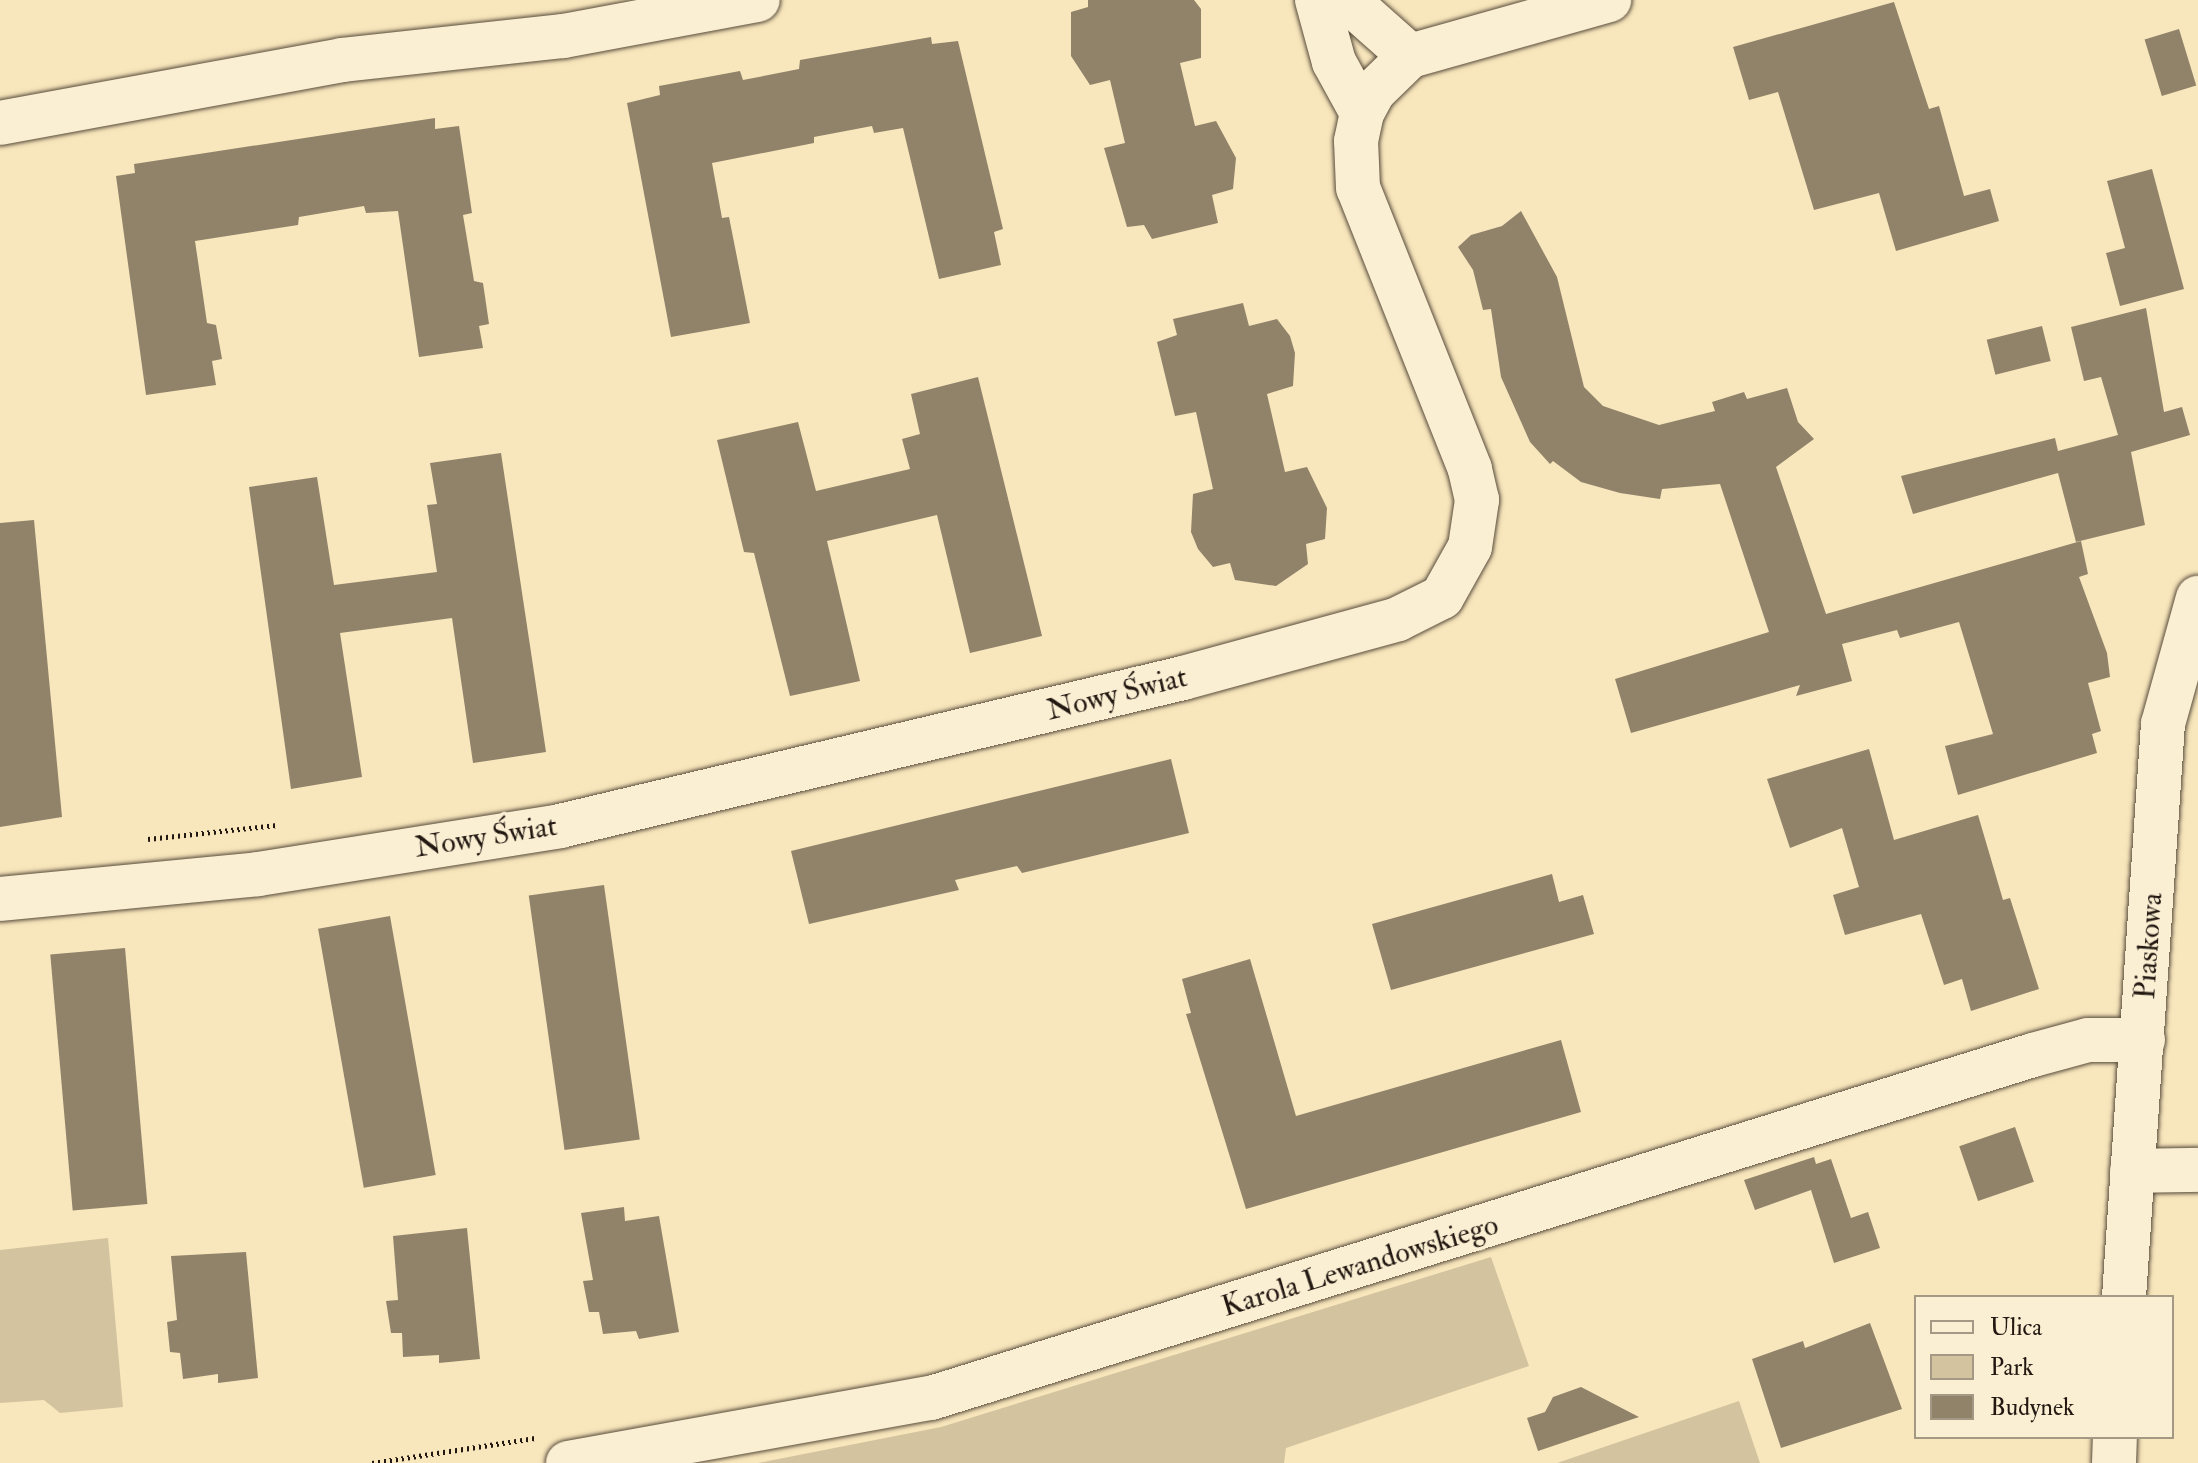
<!DOCTYPE html>
<meta charset="utf-8">
<style>
body{margin:0}
#map{position:relative;width:2198px;height:1463px;overflow:hidden;background:#f8e6bc;font-family:"IM FELL Double Pica",serif}
div>[style]{position:absolute}
.green>*{inset:0;background:#d4c39f}
.building>*{inset:0;background:#91836a;transform-origin:0 0}
.path>*{height:5px;margin-top:-2.5px;transform-origin:0;background:repeating-linear-gradient(90deg,#221811 0 2px,transparent 0 6px)}
.roads{filter:drop-shadow(0 0 2px #584c3c) drop-shadow(0 0 2px #584c3c)}
.minor>*{height:44px;margin:-22px;padding:0 22px;transform-origin:22px;border-radius:22px;background:#faefd3}
span{translate:-50% -50%;white-space:nowrap;text-align:center;line-height:1.15;-webkit-text-stroke:7px #faefd3;paint-order:stroke}
.street-label{font-size:30px;color:#221811}
.legend{position:absolute;left:1914px;top:1295px;width:260px;height:144px;box-sizing:border-box;background:#faefd3;border:2px solid #a49985;margin:0;padding:10px 14px;list-style:none;font-size:24px;color:#221811}
.legend li{display:flex;align-items:center;gap:16px;height:40px}
.legend b{width:40px;border:2px solid #a49985}
</style>
<div id="map">
<div class="green">
<div style="clip-path:polygon(108px 1238px,123px 1407px,60px 1413px,44px 1400px,0 1403px,0 1250px)"></div>
<div style="clip-path:polygon(1491px 1257px,1529px 1366px,1286px 1448px,1284px 1463px,758px 1463px,941px 1427px)"></div>
<div style="clip-path:polygon(1739px 1401px,1760px 1463px,1557px 1463px)"></div>
</div>
<div class="building">
<div style="clip-path:polygon(1088px 0,1194px 0,1201px 9px,1201px 58px,1180px 63px,1195px 126px,1216px 121px,1236px 158px,1233px 189px,1212px 195px,1218px 223px,1152px 239px,1144px 225px,1127px 227px,1104px 148px,1125px 143px,1110px 80px,1090px 85px,1071px 56px,1071px 12px,1088px 7px)"></div>
<div style="clip-path:polygon(1894px 2px,1929px 109px,1939px 106px,1964px 196px,1990px 189px,1999px 221px,1896px 251px,1879px 193px,1814px 210px,1778px 92px,1749px 100px,1733px 47px)"></div>
<div style="left:2179px;top:29px;width:59px;height:36px;rotate:73deg"></div>
<div style="clip-path:polygon(931px 37px,932px 44px,958px 41px,1003px 229px,994px 232px,1001px 265px,939px 279px,903px 128px,874px 133px,872px 126px,814px 137px,814px 143px,712px 163px,722px 218px,729px 217px,750px 323px,671px 337px,627px 103px,660px 95px,659px 86px,740px 71px,743px 80px,799px 69px,800px 60px)"></div>
<div style="clip-path:polygon(435px 118px,435px 129px,459px 126px,472px 213px,463px 215px,474px 281px,483px 283px,489px 324px,479px 326px,483px 348px,419px 357px,398px 211px,366px 213px,364px 206px,299px 217px,298px 225px,195px 241px,207px 323px,216px 325px,222px 359px,212px 361px,216px 385px,146px 395px,116px 176px,135px 173px,134px 164px)"></div>
<div style="clip-path:polygon(2152px 169px,2184px 289px,2120px 306px,2106px 253px,2125px 248px,2107px 181px)"></div>
<div style="clip-path:polygon(1521px 211px,1557px 277px,1584px 387px,1603px 406px,1659px 425px,1715px 411px,1712px 402px,1744px 392px,1747px 399px,1787px 388px,1798px 422px,1814px 439px,1776px 467px,1826px 614px,2081px 541px,2088px 574px,2079px 577px,2107px 653px,2110px 677px,2088px 683px,2101px 731px,2092px 734px,2097px 753px,1958px 795px,1945px 746px,1993px 734px,1959px 622px,1900px 638px,1897px 630px,1842px 644px,1852px 681px,1796px 696px,1800px 685px,1631px 733px,1615px 679px,1769px 632px,1720px 484px,1662px 489px,1660px 499px,1620px 493px,1581px 482px,1553px 461px,1550px 464px,1530px 442px,1501px 377px,1491px 309px,1483px 310px,1473px 270px,1458px 247px,1471px 235px,1502px 226px)"></div>
<div style="clip-path:polygon(1243px 303px,1249px 326px,1277px 319px,1290px 336px,1295px 353px,1293px 386px,1267px 394px,1285px 472px,1307px 467px,1327px 508px,1325px 539px,1306px 544px,1308px 564px,1276px 586px,1235px 580px,1230px 563px,1213px 567px,1198px 549px,1191px 532px,1193px 494px,1213px 489px,1196px 412px,1175px 416px,1157px 342px,1177px 335px,1173px 319px)"></div>
<div style="clip-path:polygon(2146px 308px,2164px 412px,2182px 407px,2190px 435px,2131px 452px,2145px 525px,2076px 542px,2058px 473px,1913px 514px,1901px 476px,2055px 438px,2058px 451px,2118px 435px,2101px 377px,2084px 381px,2071px 327px)"></div>
<div style="left:2042px;top:326px;width:36px;height:57px;rotate:76deg"></div>
<div style="clip-path:polygon(978px 377px,1042px 636px,970px 653px,937px 515px,827px 541px,860px 681px,790px 696px,754px 553px,744px 552px,717px 440px,798px 422px,816px 491px,910px 469px,902px 439px,920px 434px,911px 394px)"></div>
<div style="clip-path:polygon(501px 453px,546px 752px,473px 763px,452px 618px,340px 633px,362px 777px,291px 789px,249px 487px,317px 477px,334px 585px,437px 572px,427px 505px,437px 504px,430px 463px)"></div>
<div style="clip-path:polygon(34px 520px,62px 817px,0 827px,0 523px)"></div>
<div style="clip-path:polygon(1869px 749px,1894px 840px,1978px 815px,2003px 900px,2010px 898px,2039px 989px,1971px 1011px,1962px 979px,1944px 985px,1921px 914px,1845px 935px,1833px 895px,1859px 887px,1842px 828px,1790px 848px,1767px 779px)"></div>
<div style="clip-path:polygon(1171px 759px,1189px 833px,1022px 873px,1017px 866px,955px 880px,959px 890px,809px 924px,791px 851px)"></div>
<div style="clip-path:polygon(1552px 874px,1559px 902px,1583px 895px,1594px 934px,1391px 990px,1372px 924px)"></div>
<div style="left:604px;top:885px;width:257px;height:76px;rotate:82deg"></div>
<div style="left:390px;top:916px;width:263px;height:73px;rotate:80deg"></div>
<div style="left:125px;top:948px;width:257px;height:75px;rotate:85deg"></div>
<div style="clip-path:polygon(1250px 959px,1296px 1116px,1561px 1040px,1581px 1112px,1246px 1209px,1186px 1014px,1191px 1013px,1182px 979px)"></div>
<div style="left:2015px;top:1127px;width:58px;height:59px;rotate:71deg"></div>
<div style="clip-path:polygon(1814px 1157px,1816px 1164px,1831px 1159px,1851px 1218px,1868px 1212px,1880px 1248px,1834px 1263px,1811px 1190px,1755px 1210px,1744px 1180px)"></div>
<div style="clip-path:polygon(624px 1207px,625px 1221px,659px 1216px,679px 1332px,639px 1339px,636px 1331px,603px 1334px,599px 1312px,589px 1312px,583px 1281px,593px 1280px,581px 1213px)"></div>
<div style="clip-path:polygon(467px 1228px,480px 1359px,439px 1363px,439px 1355px,403px 1357px,402px 1333px,391px 1333px,386px 1301px,398px 1300px,393px 1236px)"></div>
<div style="clip-path:polygon(246px 1252px,258px 1378px,218px 1383px,218px 1374px,183px 1379px,180px 1353px,170px 1352px,167px 1322px,177px 1320px,171px 1256px)"></div>
<div style="clip-path:polygon(1870px 1323px,1902px 1409px,1781px 1448px,1752px 1359px,1803px 1341px,1805px 1348px)"></div>
<div style="clip-path:polygon(1581px 1387px,1639px 1417px,1538px 1451px,1527px 1418px,1545px 1412px,1553px 1397px)"></div>
</div>
<div class="path">
<div style="left:148px;top:839px;width:130px;rotate:-6.2deg"></div>
<div style="left:372px;top:1463px;width:165px;rotate:-8.7deg"></div>
</div>
<div class="roads">
<div class="minor">
<div style="left:1317px;top:0;width:64px;rotate:74.7deg"></div>
<div style="left:1334px;top:62px;width:58px;rotate:61.2deg"></div>
<div style="left:1347px;top:0;width:84px;rotate:41.6deg"></div>
<div style="left:0;top:123px;width:348px;rotate:-10.4deg"></div>
<div style="left:342px;top:60px;width:222px;rotate:-6.2deg"></div>
<div style="left:563px;top:36px;width:198px;rotate:-10.5deg"></div>
<div style="left:0;top:899px;width:259px;rotate:-5.5deg"></div>
<div style="left:258px;top:874px;width:306px;rotate:-9deg"></div>
<div style="left:560px;top:826px;width:640px;rotate:-13.36deg"></div>
<div style="left:1183px;top:678px;width:223px;rotate:-15.3deg"></div>
<div style="left:1398px;top:619px;width:49px;rotate:-26.6deg"></div>
<div style="left:1442px;top:597px;width:57px;rotate:-60.8deg"></div>
<div style="left:1470px;top:547px;width:48px;rotate:-81.5deg"></div>
<div style="left:1477px;top:500px;width:32px;rotate:-103deg"></div>
<div style="left:1470px;top:469px;width:302px;rotate:-111.7deg"></div>
<div style="left:1358px;top:188px;width:47px;rotate:-92.4deg"></div>
<div style="left:1356px;top:141px;width:29px;rotate:-78deg"></div>
<div style="left:1362px;top:113px;width:24px;rotate:-62deg"></div>
<div style="left:1373px;top:92px;width:52px;rotate:-44.2deg"></div>
<div style="left:1410px;top:56px;width:207px;rotate:-15.7deg"></div>
<div style="left:2132px;top:1171px;width:66px;rotate:-0.9deg"></div>
<div style="left:2124px;top:1297px;width:574px;rotate:-86.11deg"></div>
<div style="left:2163px;top:724px;width:131px;rotate:-74.5deg"></div>
<div style="left:568px;top:1463px;width:369px;rotate:-10.2deg"></div>
<div style="left:931px;top:1398px;width:1154px;rotate:-17.29deg"></div>
<div style="left:2033px;top:1055px;width:57px;rotate:-15.3deg"></div>
<div style="left:2088px;top:1040px;width:55px"></div>
<div style="left:2114px;top:1463px;width:26px;rotate:-88deg"></div>
</div>
</div>
<div class="street-label">
<span style="left:1117px;top:694px;rotate:-14deg">Nowy Świat</span>
<span style="left:486px;top:837px;rotate:-9deg">Nowy Świat</span>
<span style="left:2149px;top:946px;rotate:-86deg">Piaskowa</span>
<span style="left:1360px;top:1266px;rotate:-17deg">Karola Lewandowskiego</span>
</div>
<ul class="legend">
<li><b style="height:10px;background:#faefd3"></b>Ulica</li>
<li><b style="height:22px;background:#d4c39f"></b>Park</li>
<li><b style="height:22px;background:#91836a"></b>Budynek</li>
</ul>
</div>
